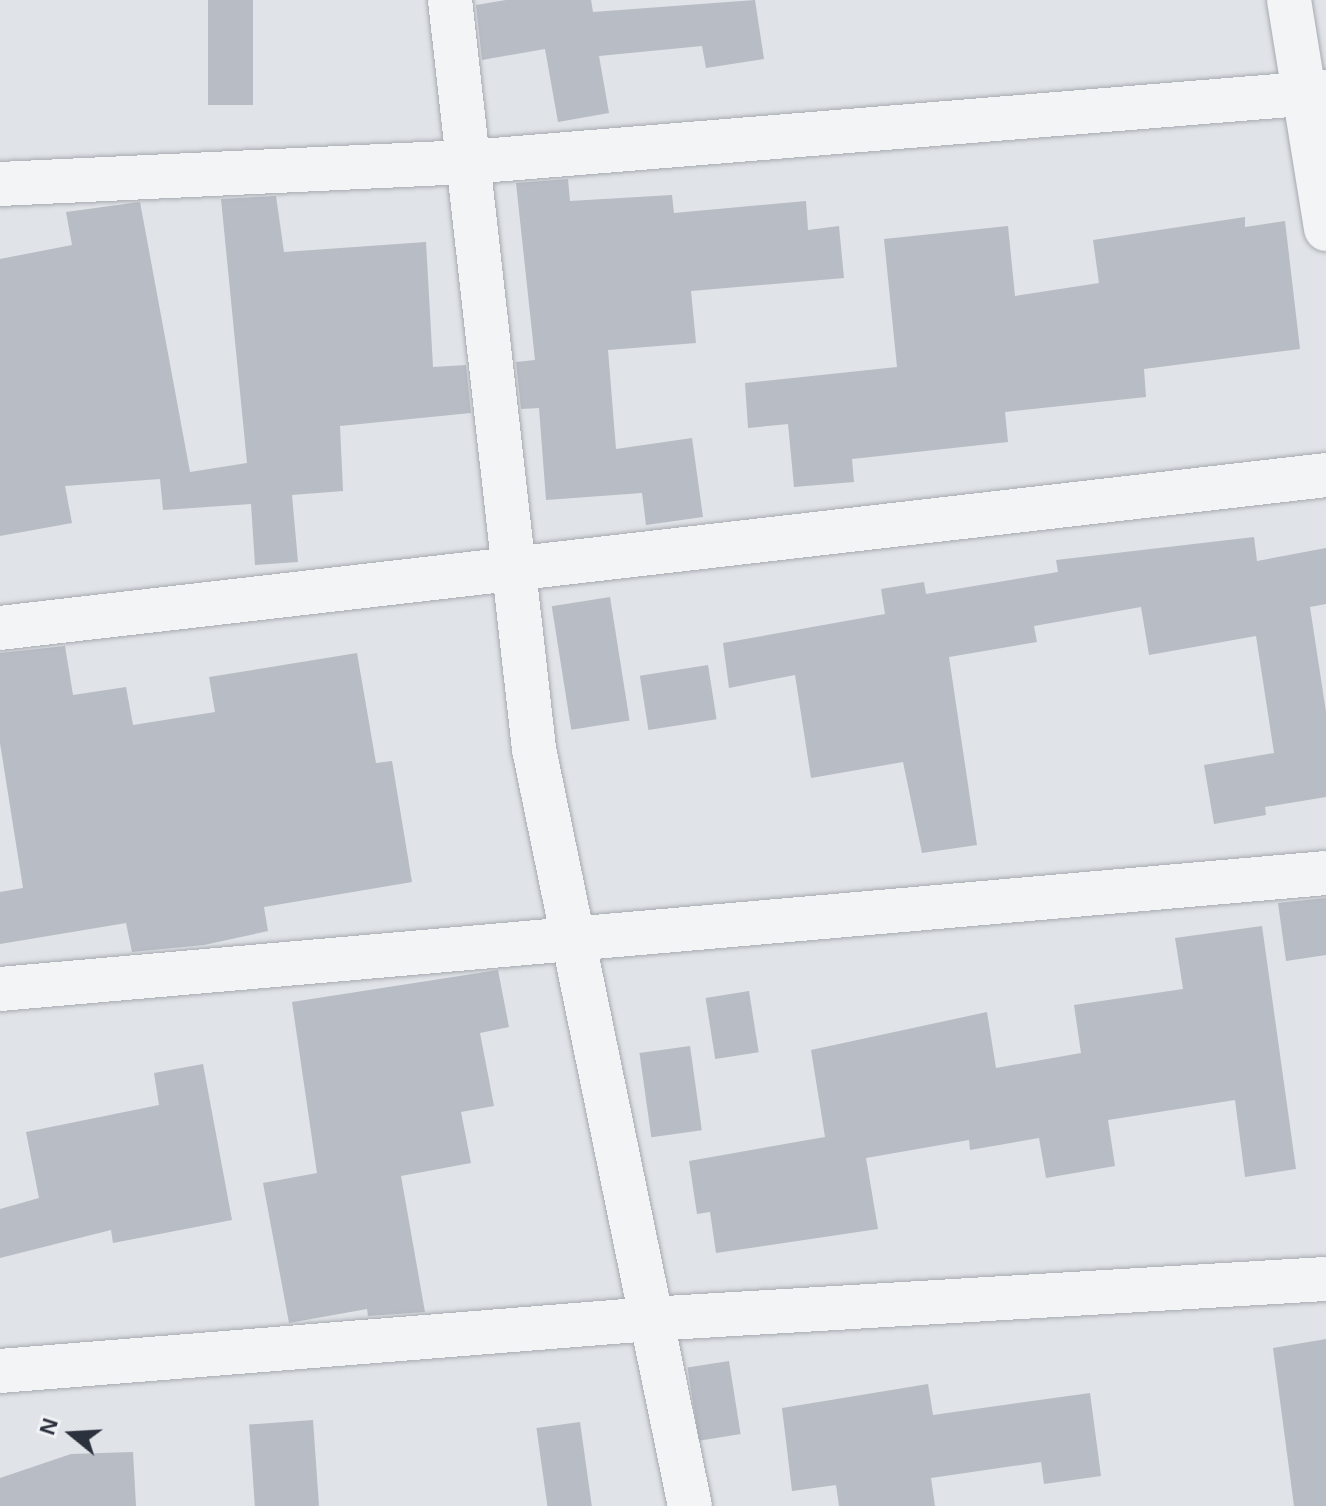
<!DOCTYPE html>
<style>
body{margin:0}
#map{position:relative;width:1326px;height:1506px;overflow:hidden;background:#e0e3e7;font-family:Helvetica,sans-serif}
div>[style]{position:absolute}
.building>*{inset:0;background:#b8bcc4;transform-origin:0 0}
.roads{filter:drop-shadow(0 0 2px #a6aab1) drop-shadow(0 0 2px #a6aab1)}
.minor>*{height:44px;margin:-22px;padding:0 22px;transform-origin:22px;border-radius:22px;background:#f2f4f6}
span{translate:-50% -50%;white-space:nowrap;text-align:center;line-height:1.15;-webkit-text-stroke:8px #f0f2f5;paint-order:stroke}
.north{position:absolute;left:32px;top:1394px;width:80px;height:80px;-webkit-text-stroke:6px #f0f2f5;paint-order:stroke;rotate:288deg;font-size:22px;font-weight:700;line-height:32px;text-align:center;color:#2b313d}
.north::after{content:'';display:block;margin:auto;width:28px;height:36px;background:#2b313d;clip-path:polygon(50% 0,100% 100%,50% 72%,0 100%)}
</style>
<div id="map">
<div class="building">
<div style="left:208px;top:0;width:45px;height:105px"></div>
<div style="clip-path:polygon(506px 0,591px 0,593px 12px,755px 0,764px 59px,706px 68px,702px 46px,599px 56px,609px 113px,558px 122px,545px 49px,482px 60px,476px 5px)"></div>
<div style="clip-path:polygon(568px 179px,570px 201px,672px 195px,674px 213px,806px 201px,808px 230px,839px 226px,844px 278px,691px 291px,696px 343px,608px 350px,616px 449px,692px 438px,703px 517px,646px 525px,642px 493px,546px 500px,539px 408px,521px 409px,516px 362px,535px 360px,516px 183px)"></div>
<div style="clip-path:polygon(276px 196px,284px 252px,426px 242px,433px 367px,466px 365px,471px 413px,340px 426px,343px 491px,292px 495px,298px 562px,255px 565px,251px 504px,163px 510px,160px 479px,65px 486px,72px 523px,0 536px,0 259px,72px 245px,66px 212px,140px 202px,190px 472px,247px 463px,221px 199px)"></div>
<div style="clip-path:polygon(1245px 217px,1245px 227px,1285px 221px,1300px 349px,1144px 369px,1146px 397px,1005px 412px,1008px 442px,852px 459px,854px 482px,794px 487px,788px 424px,748px 428px,745px 383px,897px 367px,884px 239px,1008px 226px,1015px 296px,1099px 283px,1093px 240px)"></div>
<div style="clip-path:polygon(1254px 537px,1257px 561px,1326px 548px,1326px 604px,1310px 607px,1326px 712px,1326px 797px,1265px 807px,1266px 815px,1214px 824px,1204px 765px,1274px 753px,1256px 636px,1149px 655px,1141px 607px,1034px 626px,1037px 642px,949px 657px,977px 845px,922px 853px,903px 762px,811px 778px,795px 675px,729px 688px,723px 643px,885px 614px,881px 589px,924px 582px,926px 594px,1058px 572px,1056px 560px)"></div>
<div style="left:610px;top:597px;width:125px;height:59px;rotate:81deg"></div>
<div style="clip-path:polygon(65px 646px,73px 695px,126px 687px,133px 725px,215px 712px,209px 677px,357px 653px,376px 763px,392px 761px,412px 882px,264px 907px,268px 931px,204px 945px,132px 952px,126px 923px,0 944px,0 892px,23px 888px,0 743px,0 653px)"></div>
<div style="left:708px;top:665px;width:55px;height:69px;rotate:81deg"></div>
<div style="clip-path:polygon(1326px 898px,1326px 955px,1286px 961px,1278px 903px)"></div>
<div style="clip-path:polygon(1262px 926px,1296px 1169px,1245px 1177px,1235px 1100px,1108px 1120px,1115px 1166px,1046px 1178px,1039px 1138px,970px 1150px,969px 1140px,866px 1158px,878px 1229px,716px 1253px,710px 1212px,697px 1214px,689px 1161px,825px 1137px,811px 1050px,987px 1012px,996px 1068px,1081px 1053px,1074px 1005px,1183px 989px,1175px 938px)"></div>
<div style="clip-path:polygon(498px 970px,509px 1027px,480px 1033px,494px 1106px,461px 1112px,471px 1163px,401px 1176px,425px 1312px,368px 1316px,367px 1309px,289px 1323px,263px 1183px,317px 1173px,292px 1002px)"></div>
<div style="left:749px;top:991px;width:62px;height:44px;rotate:81deg"></div>
<div style="left:690px;top:1046px;width:85px;height:51px;rotate:82deg"></div>
<div style="clip-path:polygon(203px 1064px,232px 1220px,113px 1243px,111px 1230px,0 1258px,0 1209px,39px 1198px,26px 1132px,159px 1105px,154px 1073px)"></div>
<div style="clip-path:polygon(1326px 1339px,1326px 1506px,1294px 1506px,1273px 1348px)"></div>
<div style="left:729px;top:1361px;width:74px;height:42px;rotate:81deg"></div>
<div style="clip-path:polygon(928px 1384px,933px 1415px,1090px 1393px,1101px 1476px,1044px 1484px,1041px 1462px,931px 1478px,935px 1506px,839px 1506px,836px 1485px,792px 1491px,782px 1408px)"></div>
<div style="left:313px;top:1420px;width:86px;height:64px;rotate:86deg"></div>
<div style="left:580px;top:1422px;width:85px;height:44px;rotate:82deg"></div>
<div style="clip-path:polygon(133px 1452px,136px 1506px,0 1506px,0 1478px,71px 1454px)"></div>
</div>
<div class="roads">
<div class="minor">
<div style="left:450px;top:0;width:754px;rotate:83.6deg"></div>
<div style="left:534px;top:749px;width:773px;rotate:78.36deg"></div>
<div style="left:1289px;top:0;width:232px;rotate:80.8deg"></div>
<div style="left:0;top:184px;width:470px;rotate:-2.7deg"></div>
<div style="left:469px;top:162px;width:860px;rotate:-4.67deg"></div>
<div style="left:0;top:628px;width:1335px;rotate:-6.58deg"></div>
<div style="left:0;top:989px;width:1331px;rotate:-5deg"></div>
<div style="left:0;top:1371px;width:652px;rotate:-4.57deg"></div>
<div style="left:650px;top:1319px;width:677px;rotate:-3.39deg"></div>
</div>
</div>
<div class="north">N</div>
</div>
